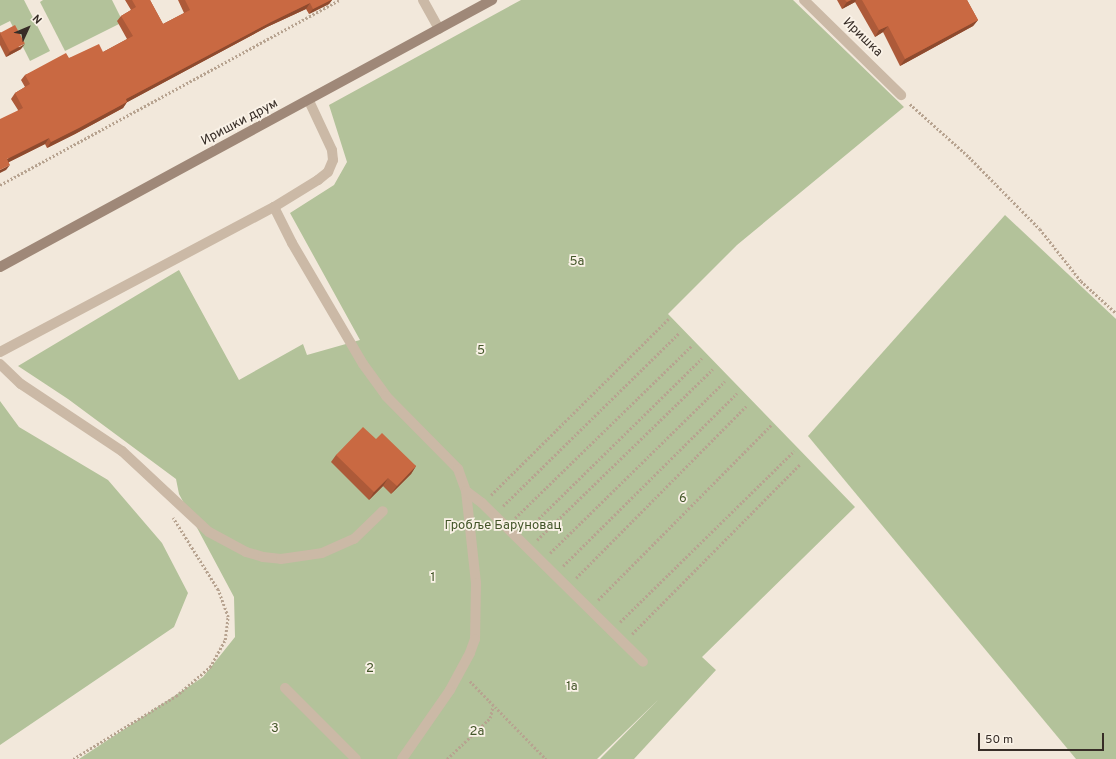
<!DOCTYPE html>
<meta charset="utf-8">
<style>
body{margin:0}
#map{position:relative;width:1116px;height:759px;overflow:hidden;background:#f2e8db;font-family:Overpass,sans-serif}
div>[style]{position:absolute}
.green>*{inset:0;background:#b3c29a}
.path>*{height:2.5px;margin-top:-1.25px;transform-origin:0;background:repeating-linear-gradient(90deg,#b7a390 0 2px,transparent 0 4px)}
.lane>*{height:10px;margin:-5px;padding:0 5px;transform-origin:5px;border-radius:5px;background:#cbb9a6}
.street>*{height:10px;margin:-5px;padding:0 5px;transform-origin:5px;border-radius:5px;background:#cbb9a6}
.secondary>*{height:10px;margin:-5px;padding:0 5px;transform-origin:5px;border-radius:5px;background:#9f8878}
.wall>*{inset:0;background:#ad5a39}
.shaded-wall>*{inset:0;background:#8d4a2e}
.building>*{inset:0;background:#c96942;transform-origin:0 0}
span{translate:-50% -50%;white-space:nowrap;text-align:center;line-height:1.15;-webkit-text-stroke:3.5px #faf2e7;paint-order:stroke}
.street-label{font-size:13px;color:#372d27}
.park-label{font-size:13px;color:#44562a}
.north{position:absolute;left:8px;top:8px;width:40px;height:40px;-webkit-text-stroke:3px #faf2e7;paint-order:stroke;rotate:46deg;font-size:11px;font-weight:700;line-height:16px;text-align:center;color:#372d27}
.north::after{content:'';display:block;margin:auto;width:14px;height:18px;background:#372d27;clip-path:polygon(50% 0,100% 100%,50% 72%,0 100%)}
.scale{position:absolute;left:978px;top:733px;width:126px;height:18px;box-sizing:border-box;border:2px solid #372d27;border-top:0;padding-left:5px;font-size:12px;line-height:14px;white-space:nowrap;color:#372d27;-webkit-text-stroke:3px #faf2e7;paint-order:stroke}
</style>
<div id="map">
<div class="green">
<div style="clip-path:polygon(0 0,24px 0,50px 51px,30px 61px,10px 21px,0 26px)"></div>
<div style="clip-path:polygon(43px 0,112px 0,123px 22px,65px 51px,40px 2px)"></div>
<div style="clip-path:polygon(521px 0,793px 0,904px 107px,737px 245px,668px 314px,855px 507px,702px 657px,716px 670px,634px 759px,600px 759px,658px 700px,597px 759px,79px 759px,203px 677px,235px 637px,234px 597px,179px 494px,176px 479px,68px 399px,18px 366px,179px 270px,239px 380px,303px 344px,307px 355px,360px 340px,290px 213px,334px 185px,347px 162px,329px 105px)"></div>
<div style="clip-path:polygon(1005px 215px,1116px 319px,1116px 759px,1076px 759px,808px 436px)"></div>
<div style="clip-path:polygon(0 401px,19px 427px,108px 480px,162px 543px,188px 593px,174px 627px,0 745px)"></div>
</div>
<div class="path">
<div style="left:910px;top:104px;width:79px;rotate:41.9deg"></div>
<div style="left:969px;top:157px;width:101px;rotate:45.4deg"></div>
<div style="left:1040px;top:229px;width:66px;rotate:51.7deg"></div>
<div style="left:1081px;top:281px;width:47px;rotate:42.4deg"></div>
<div style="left:0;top:185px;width:386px;rotate:-28.6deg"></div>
<div style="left:491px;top:495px;width:250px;rotate:-44.8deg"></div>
<div style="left:503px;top:506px;width:248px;rotate:-44.5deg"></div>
<div style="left:515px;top:518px;width:248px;rotate:-44.3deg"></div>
<div style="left:527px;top:530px;width:245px;rotate:-44.5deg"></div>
<div style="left:537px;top:540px;width:245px;rotate:-44.2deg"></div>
<div style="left:550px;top:553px;width:245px;rotate:-44.5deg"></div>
<div style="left:563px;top:566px;width:245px;rotate:-44.8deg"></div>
<div style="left:576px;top:578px;width:243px;rotate:-45.3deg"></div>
<div style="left:598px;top:600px;width:246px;rotate:-45.3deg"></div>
<div style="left:620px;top:622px;width:244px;rotate:-44.5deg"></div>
<div style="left:632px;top:634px;width:239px;rotate:-45.3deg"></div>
<div style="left:470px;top:681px;width:109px;rotate:45.7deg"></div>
<div style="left:73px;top:759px;width:121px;rotate:-31.5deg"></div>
<div style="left:176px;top:696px;width:45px;rotate:-40.5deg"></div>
<div style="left:210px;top:667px;width:31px;rotate:-61deg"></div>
<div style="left:225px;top:640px;width:23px;rotate:-83deg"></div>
<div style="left:228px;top:617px;width:29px;rotate:-110deg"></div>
<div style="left:218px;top:590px;width:85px;rotate:-122deg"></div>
<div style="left:447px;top:759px;width:59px;rotate:-43.6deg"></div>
<div style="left:490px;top:718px;width:12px;rotate:-76deg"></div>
</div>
<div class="lane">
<div style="left:274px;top:207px;width:40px;rotate:63.4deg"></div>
<div style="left:292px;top:243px;width:140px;rotate:59.6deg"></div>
<div style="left:363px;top:364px;width:39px;rotate:54deg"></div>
<div style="left:386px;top:396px;width:103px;rotate:45.4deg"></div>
<div style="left:458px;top:469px;width:23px;rotate:70deg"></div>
<div style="left:466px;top:491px;width:93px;rotate:83.8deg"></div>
<div style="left:476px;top:583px;width:56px;rotate:91deg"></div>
<div style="left:475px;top:639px;width:15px;rotate:110deg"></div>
<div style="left:470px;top:653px;width:42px;rotate:118.4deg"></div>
<div style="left:450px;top:690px;width:84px;rotate:124.8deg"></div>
<div style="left:0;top:352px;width:310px;rotate:-27.9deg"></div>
<div style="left:274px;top:207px;width:52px;rotate:-31.5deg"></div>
<div style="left:318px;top:180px;width:13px;rotate:-39deg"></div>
<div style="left:328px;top:172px;width:13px;rotate:-67deg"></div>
<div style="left:333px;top:160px;width:10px;rotate:-96deg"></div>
<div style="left:332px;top:150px;width:54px;rotate:-115.1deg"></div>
<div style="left:0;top:364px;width:29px;rotate:44deg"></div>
<div style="left:21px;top:384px;width:121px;rotate:33.6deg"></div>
<div style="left:122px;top:451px;width:119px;rotate:43deg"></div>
<div style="left:209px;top:532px;width:42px;rotate:28.4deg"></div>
<div style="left:246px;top:552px;width:18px;rotate:16deg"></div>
<div style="left:263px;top:557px;width:18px;rotate:6deg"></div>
<div style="left:281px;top:559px;width:41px;rotate:-8.3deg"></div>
<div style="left:322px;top:553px;width:35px;rotate:-24deg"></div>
<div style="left:354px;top:539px;width:40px;rotate:-44deg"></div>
<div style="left:466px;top:491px;width:20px;rotate:37deg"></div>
<div style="left:482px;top:503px;width:226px;rotate:44.6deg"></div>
<div style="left:285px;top:688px;width:100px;rotate:45deg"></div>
</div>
<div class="street">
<div style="left:423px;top:0;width:33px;rotate:61deg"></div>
<div style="left:804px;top:0;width:136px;rotate:44.4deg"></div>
</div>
<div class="secondary">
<div style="left:0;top:267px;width:560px;rotate:-28.49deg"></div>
</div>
<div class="wall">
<div style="clip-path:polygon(125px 0,150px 0,163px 24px,184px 13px,178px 0,332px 0,329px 4px,309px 14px,306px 9px,267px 27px,127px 102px,123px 108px,75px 134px,47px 148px,45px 144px,9px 162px,6px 170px,18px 110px,11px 99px,15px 93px,25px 87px,21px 80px,25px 75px,69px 58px,103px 52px,127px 39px,117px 21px,121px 16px,131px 10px)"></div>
<div style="clip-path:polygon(837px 0,967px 0,978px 20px,973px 26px,900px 66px,883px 32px,875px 37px,855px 2px,842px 9px)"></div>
<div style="clip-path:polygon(0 32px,21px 49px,6px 57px,0 45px)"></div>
<div style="clip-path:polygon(376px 439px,416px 466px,411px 474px,391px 494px,383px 486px,369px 500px,331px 462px,336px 455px)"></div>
</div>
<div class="shaded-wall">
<div style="clip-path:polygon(331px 0,332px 0,329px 4px,309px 14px,313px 9px)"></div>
<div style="clip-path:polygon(851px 0,856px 0,855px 2px,842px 9px,847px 2px)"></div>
<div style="clip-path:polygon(310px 3px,306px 9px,267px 27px,122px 105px,126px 99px,271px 22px)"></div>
<div style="clip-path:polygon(978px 20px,973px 26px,900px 66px,905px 59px)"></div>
<div style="clip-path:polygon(888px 26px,883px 32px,875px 37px,879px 30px)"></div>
<div style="clip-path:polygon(25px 44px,21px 49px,6px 57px,10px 52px)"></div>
<div style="clip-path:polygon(127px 102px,123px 108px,75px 134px,47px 148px,51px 142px)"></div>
<div style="clip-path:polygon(49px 138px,45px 144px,3px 165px,7px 159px)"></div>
<div style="clip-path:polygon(10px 165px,6px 170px,0 173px,0 170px)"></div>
<div style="clip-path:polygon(416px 466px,411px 474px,391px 494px,397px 486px)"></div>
<div style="clip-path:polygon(388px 478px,383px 486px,369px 500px,374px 492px)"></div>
</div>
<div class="building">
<div style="clip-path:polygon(132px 0,150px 0,163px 24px,190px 10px,185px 0,331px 0,313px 9px,310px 3px,271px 22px,126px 99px,127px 102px,79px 128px,51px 142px,49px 138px,7px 159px,10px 165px,0 170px,0 119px,23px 108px,15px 93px,30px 84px,25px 75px,66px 53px,69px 58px,99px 44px,103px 52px,133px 36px,121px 16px,136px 7px)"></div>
<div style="clip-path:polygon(845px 0,851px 0,847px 2px)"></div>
<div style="clip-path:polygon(862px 0,967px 0,978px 20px,905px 59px,888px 26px,879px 30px)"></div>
<div style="left:15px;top:25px;width:21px;height:17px;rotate:62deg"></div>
<div style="clip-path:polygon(363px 427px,376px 439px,382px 433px,416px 466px,397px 486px,388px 478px,374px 492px,336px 455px)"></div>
</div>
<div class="street-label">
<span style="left:862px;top:38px;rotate:44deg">Иришка</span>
<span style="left:240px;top:123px;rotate:-28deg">Иришки друм</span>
</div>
<div class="park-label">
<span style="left:577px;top:262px">5a</span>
<span style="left:481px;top:351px">5</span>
<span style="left:683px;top:499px">6</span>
<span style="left:503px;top:526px">Гробље Баруновац</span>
<span style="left:433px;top:578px">1</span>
<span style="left:370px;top:669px">2</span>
<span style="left:572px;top:687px">1a</span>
<span style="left:275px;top:729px">3</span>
<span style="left:477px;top:732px">2a</span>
</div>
<div class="north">N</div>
<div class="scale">50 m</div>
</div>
